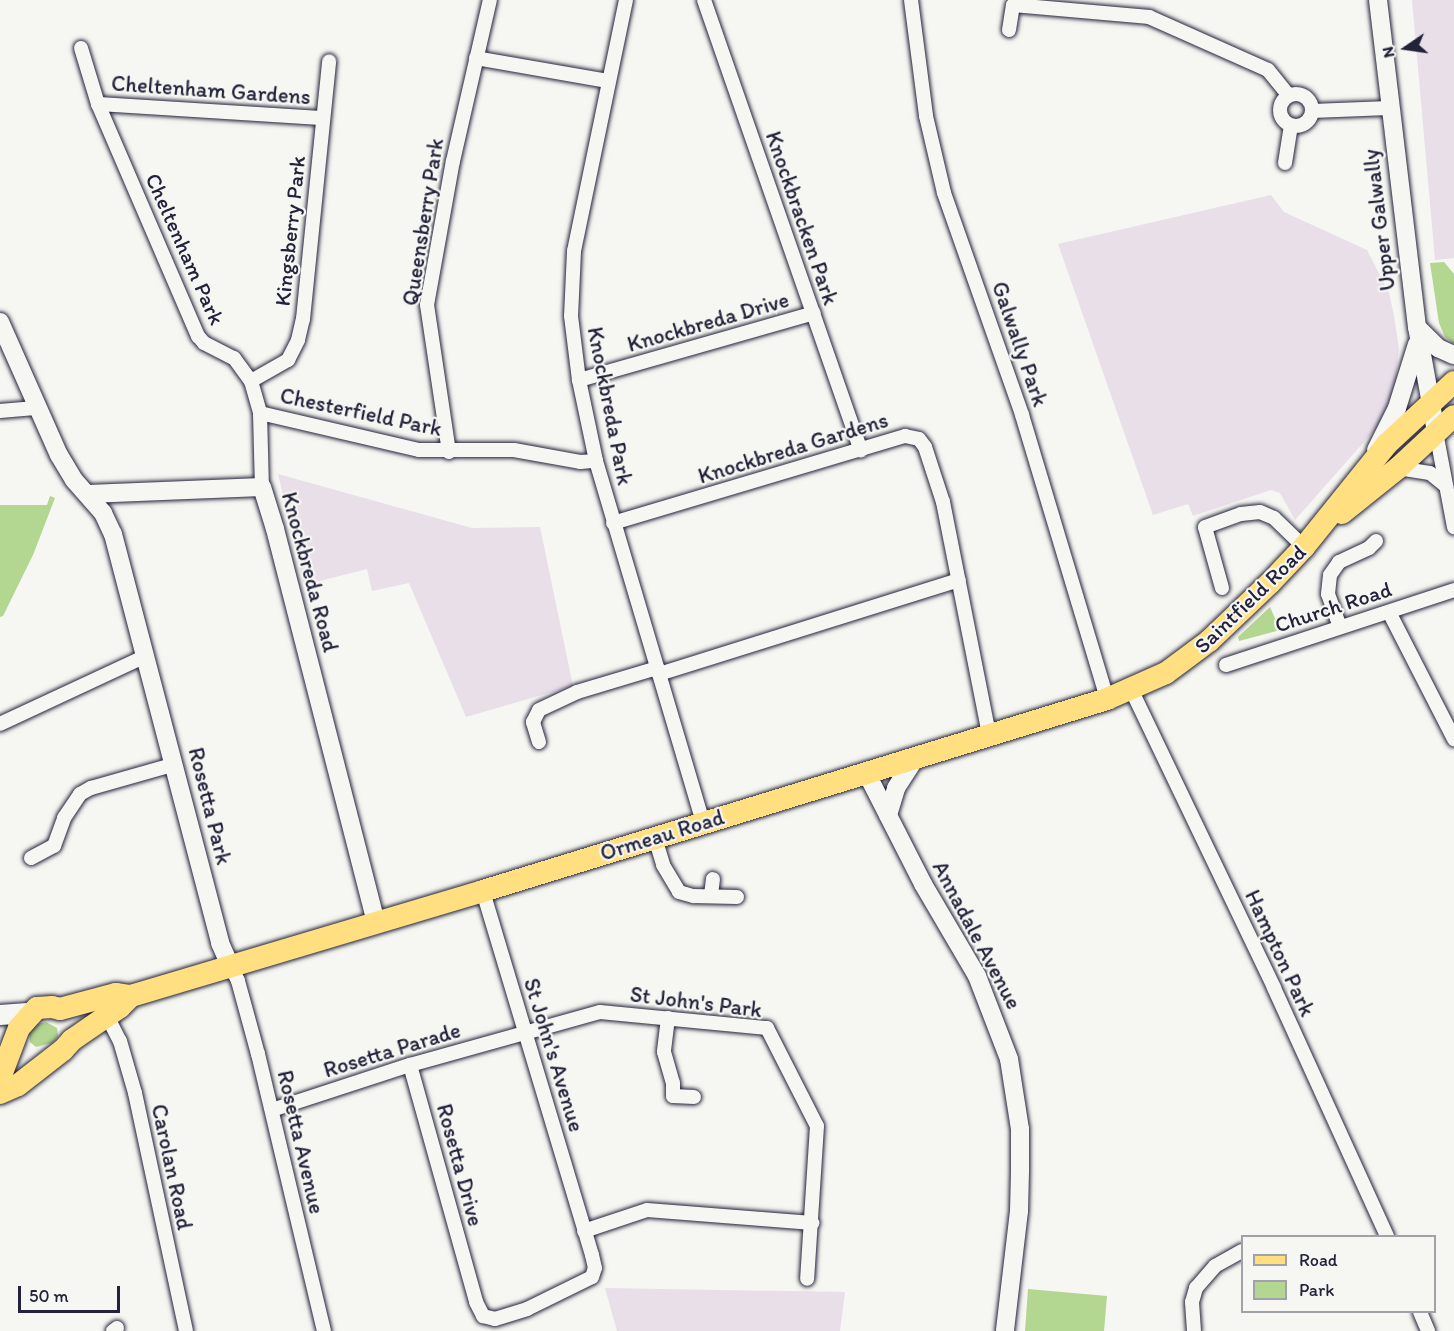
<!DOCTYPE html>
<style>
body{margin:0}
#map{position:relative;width:1454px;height:1331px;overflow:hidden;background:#f6f6f2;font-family:Itim,sans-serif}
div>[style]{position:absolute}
.built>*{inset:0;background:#e8dfe9}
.green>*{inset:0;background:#b3d690}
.roads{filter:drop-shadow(0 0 2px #22223b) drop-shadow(0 0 2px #22223b)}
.minor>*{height:14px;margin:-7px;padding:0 7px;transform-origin:7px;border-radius:7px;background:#f6f6f2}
.minor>.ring{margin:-7px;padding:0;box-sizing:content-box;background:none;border:14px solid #f6f6f2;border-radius:50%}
.tertiary>*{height:18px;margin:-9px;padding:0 9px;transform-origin:9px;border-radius:9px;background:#f6f6f2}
.secondary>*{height:20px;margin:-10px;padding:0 10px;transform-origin:10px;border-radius:10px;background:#f6f6f2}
.primary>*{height:22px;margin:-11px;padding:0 11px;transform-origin:11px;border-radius:11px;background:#ffdf80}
span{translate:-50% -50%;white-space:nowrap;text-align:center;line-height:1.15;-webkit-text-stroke:4.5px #f6f6f2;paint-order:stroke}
.street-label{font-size:22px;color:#22223b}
.legend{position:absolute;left:1241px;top:1235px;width:195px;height:78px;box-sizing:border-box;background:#f6f6f2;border:2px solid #a1a1a9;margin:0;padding:8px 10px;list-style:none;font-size:18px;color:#22223b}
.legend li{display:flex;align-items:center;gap:12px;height:30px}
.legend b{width:30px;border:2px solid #a1a1a9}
.north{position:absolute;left:1376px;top:18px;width:60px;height:60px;-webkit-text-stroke:4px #f6f6f2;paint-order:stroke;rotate:257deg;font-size:16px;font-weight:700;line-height:24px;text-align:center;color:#22223b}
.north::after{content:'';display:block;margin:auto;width:21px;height:27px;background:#22223b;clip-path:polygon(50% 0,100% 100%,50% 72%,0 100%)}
.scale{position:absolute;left:18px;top:1286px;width:102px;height:27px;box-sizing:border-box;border:3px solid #22223b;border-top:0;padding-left:8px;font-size:18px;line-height:21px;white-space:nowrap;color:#22223b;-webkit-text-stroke:4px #f6f6f2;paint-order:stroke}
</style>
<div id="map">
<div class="built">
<div style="clip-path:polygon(1412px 0,1454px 0,1454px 258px,1435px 260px)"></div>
<div style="clip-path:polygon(1271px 195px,1284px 212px,1367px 250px,1389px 293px,1394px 316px,1399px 349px,1395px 386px,1379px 425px,1295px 520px,1280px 493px,1271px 490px,1193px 516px,1188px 504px,1153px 515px,1058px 244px)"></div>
<div style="clip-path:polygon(278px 474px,472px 528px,540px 527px,573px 686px,466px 717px,409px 583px,372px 591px,367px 569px,304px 585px)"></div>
<div style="clip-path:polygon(605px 1288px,845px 1292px,840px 1331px,617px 1331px)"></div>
</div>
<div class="green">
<div style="clip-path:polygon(1444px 262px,1454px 274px,1454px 344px,1445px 337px,1439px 323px,1430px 263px)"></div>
<div style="clip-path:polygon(50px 496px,55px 498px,33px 555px,3px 616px,0 617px,0 505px,47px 505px)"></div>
<div style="clip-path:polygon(1270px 607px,1280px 630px,1239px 641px,1238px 637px)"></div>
<div style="clip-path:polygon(46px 1022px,57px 1028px,58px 1036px,52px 1043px,36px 1047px,30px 1042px,29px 1032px,37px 1024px)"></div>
<div style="clip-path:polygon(1028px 1289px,1107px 1296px,1104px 1331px,1025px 1331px)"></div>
</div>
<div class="roads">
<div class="minor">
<div style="left:626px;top:0;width:256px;rotate:101.7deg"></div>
<div style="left:574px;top:251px;width:65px;rotate:92.6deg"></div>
<div style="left:571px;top:316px;width:64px;rotate:82.9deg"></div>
<div style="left:579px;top:380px;width:83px;rotate:78.1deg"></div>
<div style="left:596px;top:461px;width:377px;rotate:73.5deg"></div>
<div style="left:704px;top:0;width:477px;rotate:70.8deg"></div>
<div style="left:911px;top:0;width:117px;rotate:82.6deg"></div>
<div style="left:926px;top:116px;width:79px;rotate:76.8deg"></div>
<div style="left:944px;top:193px;width:235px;rotate:70.6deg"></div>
<div style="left:1022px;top:415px;width:296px;rotate:73.3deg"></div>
<div style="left:1009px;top:30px;width:25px;rotate:-81deg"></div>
<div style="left:1013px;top:5px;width:137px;rotate:5deg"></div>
<div style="left:1149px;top:17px;width:130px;rotate:24deg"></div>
<div style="left:1268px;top:70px;width:33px;rotate:51deg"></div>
<div style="left:81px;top:48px;width:59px;rotate:73.1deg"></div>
<div style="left:98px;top:104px;width:253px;rotate:66.7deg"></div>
<div style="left:198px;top:336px;width:9px;rotate:49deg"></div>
<div style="left:204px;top:343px;width:34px;rotate:27deg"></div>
<div style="left:234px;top:358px;width:29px;rotate:54deg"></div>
<div style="left:251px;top:381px;width:33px;rotate:74deg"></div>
<div style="left:260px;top:413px;width:74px;rotate:88.5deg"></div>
<div style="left:476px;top:58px;width:134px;rotate:9.9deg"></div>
<div class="ring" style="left:1280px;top:94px;width:18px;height:18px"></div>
<div style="left:98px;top:104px;width:224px;rotate:3.6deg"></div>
<div style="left:1312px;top:111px;width:77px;rotate:-2.2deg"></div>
<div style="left:1285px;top:163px;width:38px;rotate:-81deg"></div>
<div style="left:579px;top:380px;width:244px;rotate:-15.9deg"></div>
<div style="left:251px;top:381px;width:43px;rotate:-29.6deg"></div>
<div style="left:288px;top:360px;width:22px;rotate:-63deg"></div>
<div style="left:298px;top:340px;width:22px;rotate:-77deg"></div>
<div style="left:303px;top:319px;width:259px;rotate:-84.2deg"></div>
<div style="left:0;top:411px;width:38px;rotate:-5deg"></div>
<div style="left:260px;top:413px;width:163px;rotate:13.1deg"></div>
<div style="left:419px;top:450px;width:95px"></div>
<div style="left:514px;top:450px;width:67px;rotate:10.3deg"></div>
<div style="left:580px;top:462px;width:16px;rotate:-4deg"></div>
<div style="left:1436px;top:432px;width:97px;rotate:79.3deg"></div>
<div style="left:449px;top:452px;width:149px;rotate:-98.5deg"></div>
<div style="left:427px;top:305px;width:146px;rotate:-79.8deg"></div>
<div style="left:453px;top:161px;width:165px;rotate:-77.1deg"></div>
<div style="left:1398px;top:468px;width:32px;rotate:9deg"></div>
<div style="left:1430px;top:473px;width:21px;rotate:39deg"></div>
<div style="left:613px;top:523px;width:305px;rotate:-16.6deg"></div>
<div style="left:905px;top:436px;width:14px;rotate:12deg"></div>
<div style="left:919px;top:439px;width:10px;rotate:53deg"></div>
<div style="left:925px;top:447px;width:58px;rotate:71.9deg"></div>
<div style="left:943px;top:502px;width:237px;rotate:78.8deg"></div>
<div style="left:1222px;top:588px;width:63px;rotate:-105.6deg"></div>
<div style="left:1205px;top:527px;width:38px;rotate:-20deg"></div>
<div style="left:1241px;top:514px;width:19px;rotate:-6deg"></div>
<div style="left:1260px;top:512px;width:15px;rotate:23deg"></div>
<div style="left:1274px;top:518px;width:42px;rotate:44deg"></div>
<div style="left:1389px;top:612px;width:143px;rotate:62.9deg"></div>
<div style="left:1340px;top:627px;width:35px;rotate:-110deg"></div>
<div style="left:1328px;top:594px;width:19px;rotate:-84deg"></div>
<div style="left:1330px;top:575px;width:16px;rotate:-55deg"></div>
<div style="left:1339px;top:562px;width:33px;rotate:-25deg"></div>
<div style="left:1369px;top:548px;width:10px;rotate:-45deg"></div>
<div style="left:1226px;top:665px;width:240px;rotate:-18.2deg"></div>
<div style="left:659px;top:674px;width:314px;rotate:-17.4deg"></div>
<div style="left:1131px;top:689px;width:331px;rotate:64.4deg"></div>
<div style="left:1274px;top:988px;width:273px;rotate:65.5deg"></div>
<div style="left:0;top:724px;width:161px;rotate:-25deg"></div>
<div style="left:539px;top:742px;width:21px;rotate:-107deg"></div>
<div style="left:533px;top:722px;width:13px;rotate:-63deg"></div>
<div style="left:539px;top:710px;width:42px;rotate:-25.3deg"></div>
<div style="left:577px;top:692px;width:84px;rotate:-16.7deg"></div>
<div style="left:655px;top:838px;width:28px;rotate:73deg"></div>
<div style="left:663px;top:865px;width:31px;rotate:59deg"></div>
<div style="left:679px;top:892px;width:15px;rotate:16deg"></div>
<div style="left:693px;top:896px;width:44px;rotate:1.3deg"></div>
<div style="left:31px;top:858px;width:26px;rotate:-28deg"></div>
<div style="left:54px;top:846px;width:30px;rotate:-70deg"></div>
<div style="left:64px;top:818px;width:29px;rotate:-56deg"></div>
<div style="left:80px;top:794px;width:13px;rotate:-29deg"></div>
<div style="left:91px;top:788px;width:87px;rotate:-15.9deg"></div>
<div style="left:711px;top:895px;width:16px;rotate:-83deg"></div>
<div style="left:230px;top:965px;width:18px;rotate:63deg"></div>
<div style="left:238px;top:981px;width:76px;rotate:74.7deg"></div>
<div style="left:258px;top:1054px;width:285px;rotate:76.6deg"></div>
<div style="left:105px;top:1012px;width:33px;rotate:63deg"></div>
<div style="left:120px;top:1041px;width:54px;rotate:73.9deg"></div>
<div style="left:135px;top:1093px;width:243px;rotate:77.9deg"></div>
<div style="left:668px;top:1018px;width:34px;rotate:97deg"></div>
<div style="left:664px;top:1052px;width:32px;rotate:74deg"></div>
<div style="left:673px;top:1083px;width:13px;rotate:90deg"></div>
<div style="left:673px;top:1096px;width:21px;rotate:3deg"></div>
<div style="left:410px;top:1065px;width:246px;rotate:74.4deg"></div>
<div style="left:476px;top:1302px;width:16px;rotate:63deg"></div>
<div style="left:483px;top:1316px;width:12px;rotate:14deg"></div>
<div style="left:495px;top:1319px;width:34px;rotate:-17deg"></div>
<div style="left:527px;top:1309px;width:72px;rotate:-26.2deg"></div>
<div style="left:592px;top:1277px;width:9px;rotate:-72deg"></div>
<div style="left:595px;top:1268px;width:13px;rotate:-103deg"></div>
<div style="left:592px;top:1255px;width:380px;rotate:-106.7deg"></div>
<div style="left:272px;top:1110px;width:145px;rotate:-18.1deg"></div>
<div style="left:410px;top:1065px;width:197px;rotate:-15.6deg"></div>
<div style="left:600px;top:1012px;width:168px;rotate:5.5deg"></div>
<div style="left:767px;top:1028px;width:110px;rotate:63deg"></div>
<div style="left:817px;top:1126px;width:153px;rotate:93.7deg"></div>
<div style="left:584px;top:1231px;width:66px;rotate:-18.4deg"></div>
<div style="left:647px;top:1210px;width:166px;rotate:4.5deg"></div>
<div style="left:1420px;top:1312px;width:21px;rotate:67deg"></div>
<div style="left:113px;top:1331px;width:5px;rotate:-37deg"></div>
<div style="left:1194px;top:1331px;width:29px;rotate:-94deg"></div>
<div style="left:1192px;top:1302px;width:15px;rotate:-74deg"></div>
<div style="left:1196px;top:1288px;width:29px;rotate:-49deg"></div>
<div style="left:1215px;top:1266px;width:31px;rotate:-29deg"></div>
</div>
<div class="tertiary">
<div style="left:1378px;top:0;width:329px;rotate:83.2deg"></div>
<div style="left:1417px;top:327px;width:107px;rotate:79.7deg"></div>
<div style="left:0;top:322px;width:145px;rotate:66.1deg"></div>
<div style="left:59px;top:455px;width:29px;rotate:59deg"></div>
<div style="left:74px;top:480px;width:44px;rotate:48.7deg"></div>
<div style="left:103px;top:513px;width:23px;rotate:65deg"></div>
<div style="left:113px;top:534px;width:423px;rotate:75.3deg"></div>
<div style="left:220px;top:943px;width:24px;rotate:66deg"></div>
<div style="left:1417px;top:327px;width:30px;rotate:45deg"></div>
<div style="left:1438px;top:348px;width:17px;rotate:24deg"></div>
<div style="left:1376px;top:450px;width:47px;rotate:-63.4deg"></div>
<div style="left:1397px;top:408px;width:67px;rotate:-72.6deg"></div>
<div style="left:88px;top:494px;width:174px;rotate:-2.3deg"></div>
<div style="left:262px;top:487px;width:44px;rotate:72.8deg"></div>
<div style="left:275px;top:529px;width:406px;rotate:75.6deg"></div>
<div style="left:866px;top:772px;width:126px;rotate:63deg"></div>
<div style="left:923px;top:884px;width:107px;rotate:59.6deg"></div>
<div style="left:977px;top:976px;width:89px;rotate:68.9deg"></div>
<div style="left:1009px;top:1059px;width:71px;rotate:81.1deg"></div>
<div style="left:1020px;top:1129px;width:42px;rotate:90deg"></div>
<div style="left:1020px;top:1171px;width:40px;rotate:91.4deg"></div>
<div style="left:1019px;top:1211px;width:121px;rotate:96.7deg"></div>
<div style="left:888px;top:815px;width:28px;rotate:-73deg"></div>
<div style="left:896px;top:788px;width:37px;rotate:-57deg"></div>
</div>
<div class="secondary">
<div style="left:0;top:1015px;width:31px;rotate:-4deg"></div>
</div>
<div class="primary">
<div style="left:1342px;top:513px;width:72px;rotate:-38.8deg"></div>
<div style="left:1398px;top:468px;width:76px;rotate:-42.9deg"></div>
<div style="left:0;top:1078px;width:53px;rotate:-69.2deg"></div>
<div style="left:19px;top:1028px;width:27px;rotate:-48deg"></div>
<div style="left:37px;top:1008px;width:15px;rotate:-4deg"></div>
<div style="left:52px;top:1007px;width:8px;rotate:14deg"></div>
<div style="left:60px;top:1009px;width:58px;rotate:-15deg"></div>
<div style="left:116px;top:994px;width:15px;rotate:8deg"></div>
<div style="left:131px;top:996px;width:367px;rotate:-16.6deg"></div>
<div style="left:483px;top:891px;width:653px;rotate:-17.1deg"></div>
<div style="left:1107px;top:699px;width:64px;rotate:-23.8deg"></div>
<div style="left:1166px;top:673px;width:54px;rotate:-36.7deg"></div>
<div style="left:1209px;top:641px;width:84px;rotate:-43.6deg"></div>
<div style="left:1270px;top:583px;width:50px;rotate:-46.6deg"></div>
<div style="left:1304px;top:547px;width:132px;rotate:-51.1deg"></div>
<div style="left:1387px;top:444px;width:91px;rotate:-42.8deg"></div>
<div style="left:0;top:1093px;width:20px;rotate:-24deg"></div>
<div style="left:18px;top:1085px;width:57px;rotate:-37.9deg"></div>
<div style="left:63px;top:1050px;width:13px;rotate:-48deg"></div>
<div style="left:72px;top:1040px;width:58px;rotate:-34.5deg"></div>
<div style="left:120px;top:1007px;width:16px;rotate:-45deg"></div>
</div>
</div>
<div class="street-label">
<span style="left:211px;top:90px;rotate:4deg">Cheltenham Gardens</span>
<span style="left:802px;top:218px;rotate:71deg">Knockbracken Park</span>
<span style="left:1379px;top:220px;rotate:-97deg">Upper Galwally</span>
<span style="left:423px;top:222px;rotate:-81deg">Queensberry Park</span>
<span style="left:290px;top:231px;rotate:-84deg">Kingsberry Park</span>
<span style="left:185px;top:249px;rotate:66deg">Cheltenham Park</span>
<span style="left:708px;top:322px;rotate:-16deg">Knockbreda Drive</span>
<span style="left:1020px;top:344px;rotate:71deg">Galwally Park</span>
<span style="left:610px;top:406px;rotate:79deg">Knockbreda Park</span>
<span style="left:361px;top:412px;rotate:12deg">Chesterfield Park</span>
<span style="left:793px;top:448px;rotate:-17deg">Knockbreda Gardens</span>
<span style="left:310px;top:572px;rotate:75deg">Knockbreda Road</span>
<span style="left:1250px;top:599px;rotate:-44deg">Saintfield Road</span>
<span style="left:1333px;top:607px;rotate:-18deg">Church Road</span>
<span style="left:210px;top:806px;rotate:76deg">Rosetta Park</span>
<span style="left:662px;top:835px;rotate:-17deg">Ormeau Road</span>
<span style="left:977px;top:935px;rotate:62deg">Annadale Avenue</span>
<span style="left:1280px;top:953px;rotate:65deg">Hampton Park</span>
<span style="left:696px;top:1002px;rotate:7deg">St John's Park</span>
<span style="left:392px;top:1050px;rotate:-17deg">Rosetta Parade</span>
<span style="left:554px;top:1055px;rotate:73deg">St John's Avenue</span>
<span style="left:301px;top:1142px;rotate:77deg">Rosetta Avenue</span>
<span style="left:460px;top:1165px;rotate:75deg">Rosetta Drive</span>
<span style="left:172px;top:1167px;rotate:78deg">Carolan Road</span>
</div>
<ul class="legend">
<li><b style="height:8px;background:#ffdf80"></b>Road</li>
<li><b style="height:16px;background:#b3d690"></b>Park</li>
</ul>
<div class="north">N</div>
<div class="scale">50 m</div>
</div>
